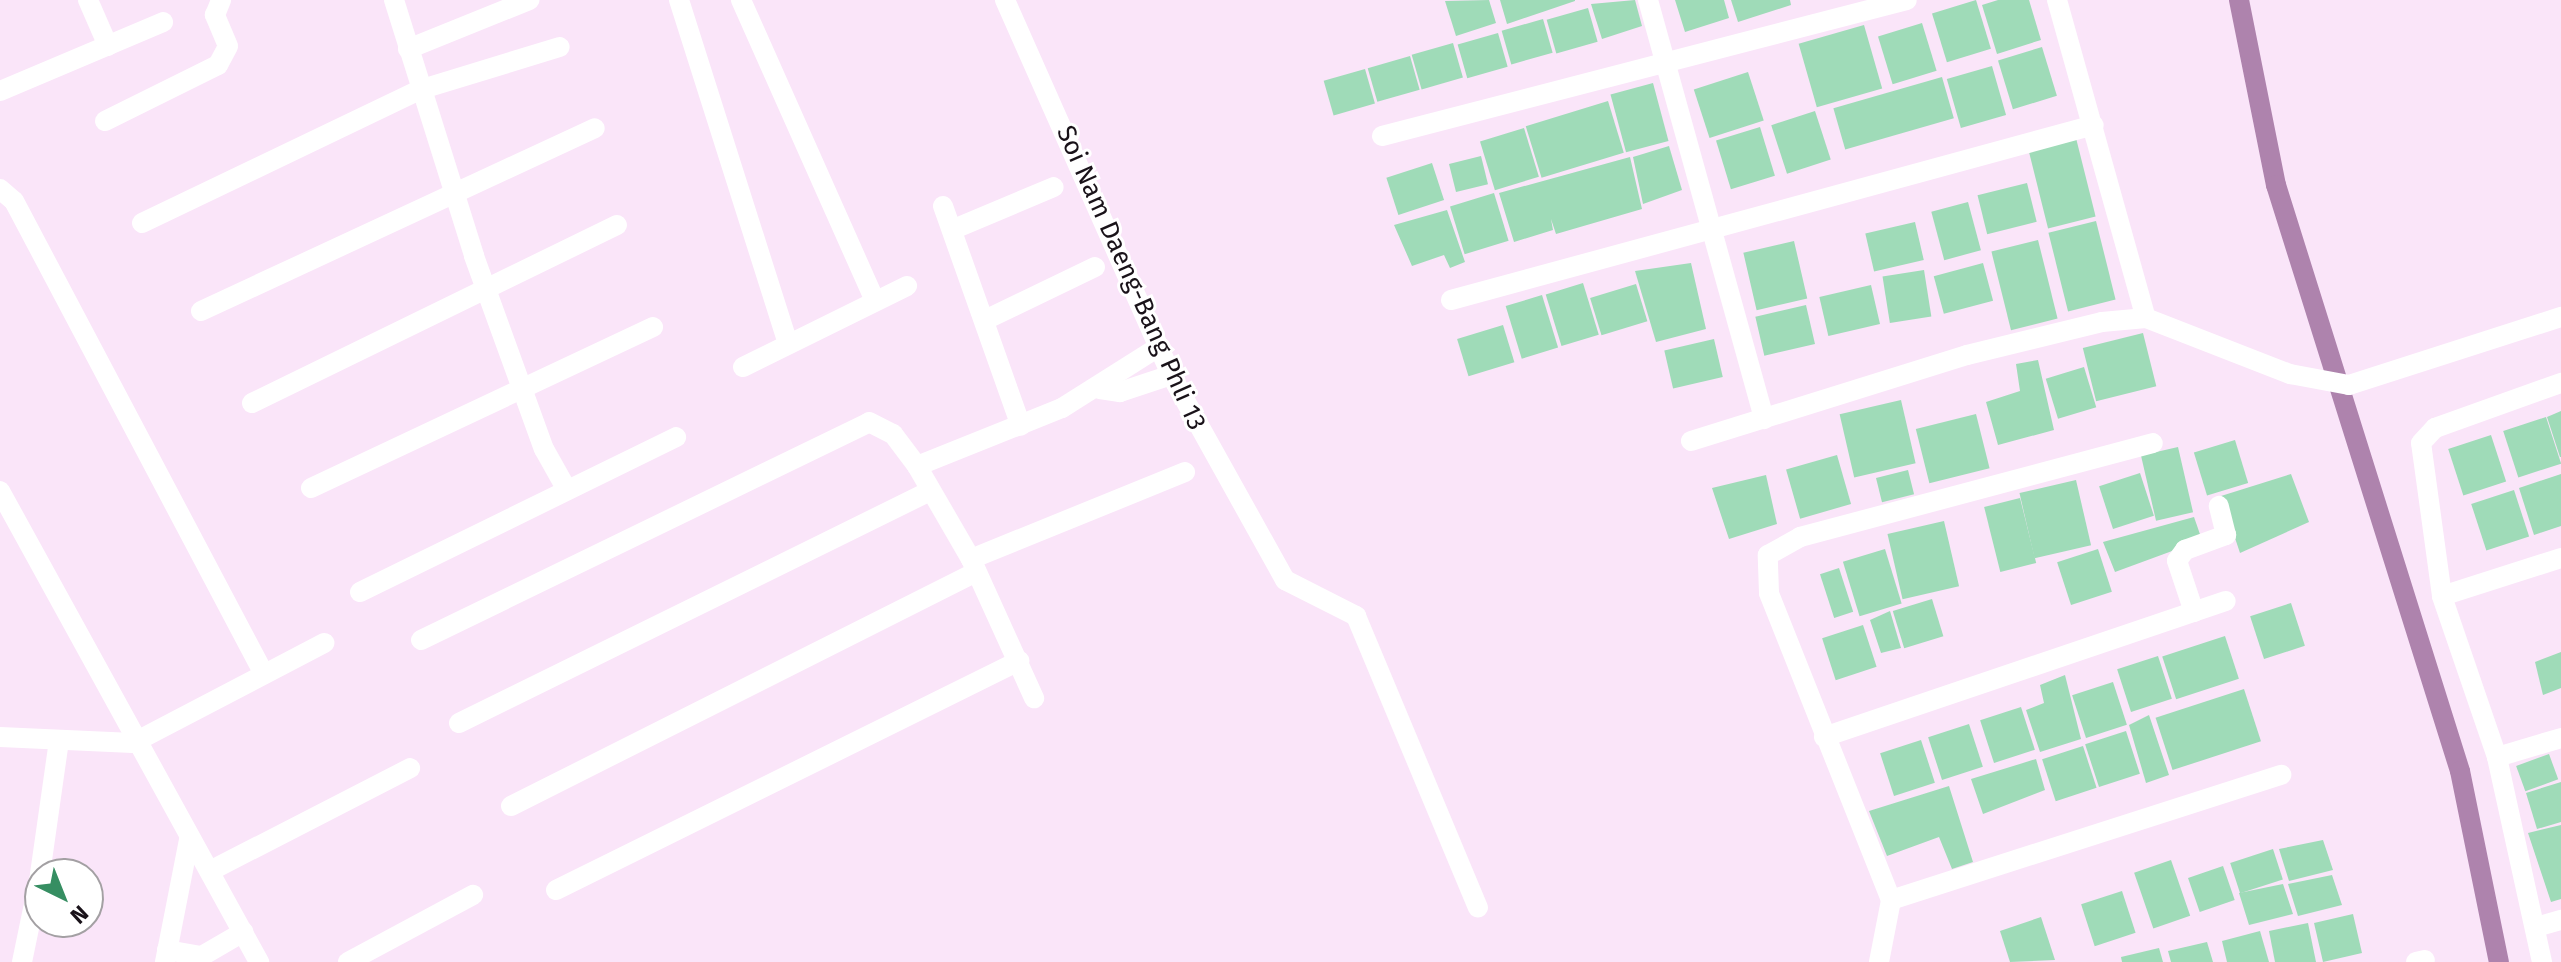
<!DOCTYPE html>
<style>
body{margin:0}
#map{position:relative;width:2561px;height:962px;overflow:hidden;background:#fae5f9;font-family:"Fira Sans",sans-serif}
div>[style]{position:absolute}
.canal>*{height:20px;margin:-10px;padding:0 10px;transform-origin:10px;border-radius:10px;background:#ae83ad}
.building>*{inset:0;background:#9fdbb8;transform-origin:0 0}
.street>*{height:20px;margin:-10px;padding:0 10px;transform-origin:10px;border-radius:10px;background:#fff}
span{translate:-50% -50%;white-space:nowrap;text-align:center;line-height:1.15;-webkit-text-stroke:6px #fff;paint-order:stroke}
.street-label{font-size:26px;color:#191219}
.north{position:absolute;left:24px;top:858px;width:80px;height:80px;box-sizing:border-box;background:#fff;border:2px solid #a3a0a3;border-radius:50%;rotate:137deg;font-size:22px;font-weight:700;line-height:32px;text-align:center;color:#191219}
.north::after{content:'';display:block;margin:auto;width:28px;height:36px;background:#368e62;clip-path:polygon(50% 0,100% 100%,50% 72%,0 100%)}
</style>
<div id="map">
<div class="canal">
<div style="left:2239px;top:0;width:189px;rotate:78.7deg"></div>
<div style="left:2276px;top:185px;width:614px;rotate:72.57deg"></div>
<div style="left:2460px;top:771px;width:195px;rotate:78.5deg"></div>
</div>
<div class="building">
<div style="clip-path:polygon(1489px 0,1496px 23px,1456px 36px,1445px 1px)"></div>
<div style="clip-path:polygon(1500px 0,1575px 0,1575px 1px,1507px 24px)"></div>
<div style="clip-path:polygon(1635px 0,1642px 26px,1602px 39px,1591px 4px)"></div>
<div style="clip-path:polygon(1675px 0,1724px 0,1729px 18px,1685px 32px)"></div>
<div style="clip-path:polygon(1731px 0,1790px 0,1791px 5px,1738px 22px)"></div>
<div style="left:1976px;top:0;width:51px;height:46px;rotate:73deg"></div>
<div style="clip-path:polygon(1998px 0,2029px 0,2041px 40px,1997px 54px,1982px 5px)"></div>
<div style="left:1588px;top:8px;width:35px;height:43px;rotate:74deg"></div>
<div style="left:1543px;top:19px;width:35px;height:43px;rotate:74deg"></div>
<div style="left:1922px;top:23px;width:50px;height:46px;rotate:73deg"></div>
<div style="left:1864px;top:25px;width:66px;height:68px;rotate:74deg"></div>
<div style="left:1498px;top:33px;width:35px;height:42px;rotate:74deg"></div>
<div style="left:1453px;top:43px;width:36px;height:43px;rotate:74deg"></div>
<div style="left:2042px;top:47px;width:51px;height:46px;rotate:73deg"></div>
<div style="left:1410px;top:56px;width:35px;height:44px;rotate:74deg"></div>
<div style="left:1992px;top:66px;width:51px;height:47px;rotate:74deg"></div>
<div style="left:1365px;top:69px;width:36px;height:43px;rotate:74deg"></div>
<div style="left:1748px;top:72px;width:51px;height:57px;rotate:72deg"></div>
<div style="left:1942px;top:77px;width:43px;height:113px;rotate:74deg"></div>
<div style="left:1653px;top:83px;width:60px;height:44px;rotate:75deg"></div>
<div style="left:1608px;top:101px;width:54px;height:86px;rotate:73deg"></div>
<div style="left:1815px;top:111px;width:51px;height:46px;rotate:72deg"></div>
<div style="left:1760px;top:127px;width:51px;height:46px;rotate:73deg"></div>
<div style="left:1524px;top:128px;width:51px;height:46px;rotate:73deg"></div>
<div style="left:2076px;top:138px;width:81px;height:49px;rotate:76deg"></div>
<div style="clip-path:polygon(1669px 146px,1682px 190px,1643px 204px,1633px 157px)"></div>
<div style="left:1481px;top:156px;width:29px;height:33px;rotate:76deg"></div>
<div style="clip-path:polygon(1630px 157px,1642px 209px,1556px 234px,1551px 219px,1553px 230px,1514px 242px,1499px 193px)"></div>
<div style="left:1432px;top:163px;width:39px;height:48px;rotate:72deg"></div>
<div style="left:2027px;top:183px;width:40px;height:51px;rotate:76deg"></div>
<div style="left:1494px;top:193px;width:50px;height:46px;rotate:73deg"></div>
<div style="left:1968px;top:202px;width:50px;height:38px;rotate:75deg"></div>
<div style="clip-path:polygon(1447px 210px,1465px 262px,1450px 268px,1444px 255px,1412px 266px,1394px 225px)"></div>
<div style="left:2096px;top:221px;width:81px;height:49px;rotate:76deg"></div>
<div style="left:1915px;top:222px;width:39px;height:51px;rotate:77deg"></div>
<div style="left:2038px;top:240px;width:81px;height:48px;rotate:76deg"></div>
<div style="left:1794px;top:241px;width:59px;height:52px;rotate:77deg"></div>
<div style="clip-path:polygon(1691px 263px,1706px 329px,1656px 342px,1635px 271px)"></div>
<div style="left:1983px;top:263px;width:39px;height:51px;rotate:75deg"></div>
<div style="left:1924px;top:270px;width:47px;height:42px;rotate:81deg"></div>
<div style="left:1583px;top:283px;width:54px;height:39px;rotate:73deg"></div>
<div style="left:1636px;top:284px;width:39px;height:48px;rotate:73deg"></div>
<div style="left:1871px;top:285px;width:40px;height:53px;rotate:77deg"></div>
<div style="left:1542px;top:295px;width:55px;height:38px;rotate:73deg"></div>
<div style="left:1806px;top:305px;width:40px;height:52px;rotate:77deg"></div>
<div style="left:1503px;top:325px;width:39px;height:48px;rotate:73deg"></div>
<div style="left:2143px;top:333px;width:55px;height:62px;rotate:76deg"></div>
<div style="left:1714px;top:339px;width:39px;height:51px;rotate:77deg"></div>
<div style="clip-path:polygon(2038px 360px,2054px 430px,1998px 445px,1986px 402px,2020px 391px,2016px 364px)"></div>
<div style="left:2084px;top:367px;width:42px;height:40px;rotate:73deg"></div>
<div style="left:1901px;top:400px;width:65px;height:63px;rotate:77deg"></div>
<div style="clip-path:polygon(2561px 411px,2561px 457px,2560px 457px,2547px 417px)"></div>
<div style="left:1976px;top:414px;width:56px;height:62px;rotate:76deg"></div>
<div style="left:2546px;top:417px;width:49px;height:45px;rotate:72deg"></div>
<div style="left:2491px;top:435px;width:49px;height:45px;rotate:72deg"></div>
<div style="left:2235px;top:440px;width:45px;height:43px;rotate:73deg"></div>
<div style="left:2178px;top:447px;width:67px;height:38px;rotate:77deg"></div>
<div style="left:1837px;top:455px;width:51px;height:53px;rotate:74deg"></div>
<div style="left:1908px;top:470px;width:25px;height:33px;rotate:76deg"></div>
<div style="left:2140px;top:473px;width:45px;height:43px;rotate:72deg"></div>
<div style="clip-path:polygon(2291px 474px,2309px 522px,2240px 553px,2221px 496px)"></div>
<div style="clip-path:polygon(2561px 474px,2561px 526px,2534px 535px,2519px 488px)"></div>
<div style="clip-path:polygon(1766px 475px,1777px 524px,1729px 539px,1712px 488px)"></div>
<div style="left:2076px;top:480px;width:67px;height:58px;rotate:77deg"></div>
<div style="left:2514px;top:490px;width:49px;height:45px;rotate:72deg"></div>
<div style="left:2020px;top:498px;width:67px;height:37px;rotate:76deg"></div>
<div style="clip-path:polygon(2194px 517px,2202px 540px,2115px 572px,2103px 542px)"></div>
<div style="left:1944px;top:521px;width:67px;height:58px;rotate:77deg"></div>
<div style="left:1885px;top:549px;width:57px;height:44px;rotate:73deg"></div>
<div style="left:2098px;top:549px;width:45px;height:43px;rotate:72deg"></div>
<div style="left:1839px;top:568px;width:46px;height:20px;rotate:72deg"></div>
<div style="left:1932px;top:599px;width:39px;height:41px;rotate:73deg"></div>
<div style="left:2291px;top:603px;width:45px;height:43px;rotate:72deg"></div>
<div style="clip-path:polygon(1890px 611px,1901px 648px,1881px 653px,1870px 620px)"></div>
<div style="left:1863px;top:625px;width:44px;height:43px;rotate:72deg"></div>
<div style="left:2225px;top:636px;width:45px;height:66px;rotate:72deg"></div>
<div style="clip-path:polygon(2561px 652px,2561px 688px,2543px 695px,2535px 662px)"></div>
<div style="left:2158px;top:656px;width:45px;height:43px;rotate:72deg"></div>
<div style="clip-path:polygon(2065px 675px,2081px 739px,2040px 752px,2026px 710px,2044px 703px,2040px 685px)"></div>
<div style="left:2113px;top:682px;width:45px;height:43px;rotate:72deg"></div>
<div style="left:2244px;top:689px;width:55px;height:93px;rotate:72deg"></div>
<div style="left:2021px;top:707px;width:45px;height:43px;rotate:72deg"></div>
<div style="clip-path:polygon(2149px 715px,2169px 775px,2146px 783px,2129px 725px)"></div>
<div style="left:1969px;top:724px;width:45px;height:43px;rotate:72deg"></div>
<div style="left:2126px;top:731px;width:45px;height:43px;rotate:72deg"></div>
<div style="left:1921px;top:740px;width:45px;height:43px;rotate:72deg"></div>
<div style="left:2083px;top:746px;width:44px;height:43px;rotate:72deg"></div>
<div style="left:2549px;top:754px;width:27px;height:35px;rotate:70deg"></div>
<div style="clip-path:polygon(2036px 759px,2045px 790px,1983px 814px,1971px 779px)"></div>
<div style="clip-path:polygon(2561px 782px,2561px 822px,2537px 829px,2526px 793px)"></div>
<div style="clip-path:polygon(1949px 786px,1973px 862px,1952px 869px,1939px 837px,1887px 856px,1869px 811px)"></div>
<div style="clip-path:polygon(2561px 825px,2561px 899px,2551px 902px,2528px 833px)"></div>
<div style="clip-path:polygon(2323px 840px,2333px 870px,2289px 881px,2279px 849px)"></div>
<div style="left:2273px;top:849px;width:32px;height:45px;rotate:72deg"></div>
<div style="left:2171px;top:860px;width:59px;height:39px;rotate:71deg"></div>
<div style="left:2223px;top:866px;width:36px;height:37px;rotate:71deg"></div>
<div style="clip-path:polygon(2332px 875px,2342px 905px,2298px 916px,2288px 884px)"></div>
<div style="clip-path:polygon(2283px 884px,2293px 914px,2249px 925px,2239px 893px)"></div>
<div style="left:2122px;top:891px;width:44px;height:43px;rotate:72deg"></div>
<div style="left:2353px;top:914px;width:40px;height:40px;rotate:77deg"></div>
<div style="clip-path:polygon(2041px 917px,2055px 960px,2010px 962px,2000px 931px)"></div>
<div style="clip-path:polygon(2308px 923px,2316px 962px,2275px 962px,2269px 931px)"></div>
<div style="clip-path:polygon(2260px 931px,2269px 962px,2227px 962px,2222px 941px)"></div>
<div style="clip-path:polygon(2207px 942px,2213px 962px,2171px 962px,2168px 951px)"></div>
<div style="clip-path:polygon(2159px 948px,2163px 962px,2122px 962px,2121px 957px)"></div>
</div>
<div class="street">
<div style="left:88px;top:0;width:50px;rotate:66.5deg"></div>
<div style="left:394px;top:0;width:268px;rotate:72.6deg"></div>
<div style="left:474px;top:256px;width:205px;rotate:70.1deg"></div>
<div style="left:544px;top:449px;width:47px;rotate:60.7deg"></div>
<div style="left:679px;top:0;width:361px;rotate:72.4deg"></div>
<div style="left:741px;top:0;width:329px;rotate:66deg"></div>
<div style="left:1005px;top:0;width:410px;rotate:66.1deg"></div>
<div style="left:1171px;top:375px;width:235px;rotate:60.9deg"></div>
<div style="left:1285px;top:580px;width:80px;rotate:26.9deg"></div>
<div style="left:1356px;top:616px;width:316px;rotate:67.3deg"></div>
<div style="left:1648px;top:0;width:435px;rotate:74.5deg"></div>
<div style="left:2057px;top:0;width:330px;rotate:74.4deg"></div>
<div style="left:408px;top:49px;width:131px;rotate:-22deg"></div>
<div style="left:0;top:91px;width:177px;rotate:-22.9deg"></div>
<div style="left:105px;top:121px;width:126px;rotate:-26.4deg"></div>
<div style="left:218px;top:65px;width:21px;rotate:-62deg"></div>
<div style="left:228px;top:46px;width:34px;rotate:-113deg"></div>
<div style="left:215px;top:15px;width:16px;rotate:-68deg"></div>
<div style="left:1382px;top:136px;width:542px;rotate:-14.52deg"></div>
<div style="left:0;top:189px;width:18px;rotate:41deg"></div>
<div style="left:14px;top:201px;width:533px;rotate:62.14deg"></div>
<div style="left:943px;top:206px;width:233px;rotate:70.5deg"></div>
<div style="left:142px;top:223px;width:307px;rotate:-25.6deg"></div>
<div style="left:419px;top:90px;width:147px;rotate:-17deg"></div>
<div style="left:954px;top:229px;width:108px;rotate:-22.8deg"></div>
<div style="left:1451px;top:300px;width:666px;rotate:-15.22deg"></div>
<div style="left:201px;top:311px;width:434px;rotate:-24.9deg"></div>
<div style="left:985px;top:320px;width:122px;rotate:-25.7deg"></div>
<div style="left:743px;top:367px;width:183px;rotate:-26.3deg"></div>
<div style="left:1100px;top:389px;width:20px;rotate:9deg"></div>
<div style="left:1120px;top:392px;width:54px;rotate:-18.4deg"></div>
<div style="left:252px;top:403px;width:406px;rotate:-26deg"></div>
<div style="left:1691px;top:441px;width:289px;rotate:-17.3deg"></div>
<div style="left:1967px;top:355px;width:139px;rotate:-13.7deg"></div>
<div style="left:2102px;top:322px;width:44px;rotate:-5.2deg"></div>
<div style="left:2146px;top:318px;width:155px;rotate:21.3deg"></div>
<div style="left:2290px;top:374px;width:60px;rotate:10.6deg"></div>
<div style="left:2349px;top:385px;width:223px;rotate:-17.8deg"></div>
<div style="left:917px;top:466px;width:156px;rotate:-21.8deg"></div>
<div style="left:1062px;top:408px;width:112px;rotate:-32.3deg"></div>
<div style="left:311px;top:488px;width:378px;rotate:-25.2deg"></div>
<div style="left:0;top:491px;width:538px;rotate:61.19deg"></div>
<div style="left:971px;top:559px;width:231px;rotate:-22.1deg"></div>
<div style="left:360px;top:592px;width:352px;rotate:-26.1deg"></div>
<div style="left:2442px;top:596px;width:125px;rotate:-17.7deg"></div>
<div style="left:2194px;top:612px;width:54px;rotate:-108.4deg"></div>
<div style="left:2177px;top:561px;width:14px;rotate:-54deg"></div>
<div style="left:2185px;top:550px;width:44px;rotate:-20.1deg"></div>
<div style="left:2226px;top:535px;width:30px;rotate:-104deg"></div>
<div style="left:421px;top:640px;width:498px;rotate:-25.9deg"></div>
<div style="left:869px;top:422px;width:27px;rotate:27deg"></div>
<div style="left:893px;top:434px;width:40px;rotate:53deg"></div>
<div style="left:917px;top:466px;width:108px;rotate:59.9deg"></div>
<div style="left:971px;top:559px;width:153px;rotate:65.6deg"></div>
<div style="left:459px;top:723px;width:525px;rotate:-26.22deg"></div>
<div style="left:0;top:737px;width:133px;rotate:2.6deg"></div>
<div style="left:133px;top:743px;width:216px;rotate:-27.6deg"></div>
<div style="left:1824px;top:737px;width:424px;rotate:-18.7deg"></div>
<div style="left:2497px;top:757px;width:67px;rotate:-16.5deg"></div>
<div style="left:511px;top:806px;width:521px;rotate:-26.71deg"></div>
<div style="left:210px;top:871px;width:225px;rotate:-27.2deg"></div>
<div style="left:40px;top:874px;width:135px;rotate:-81.9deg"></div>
<div style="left:556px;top:890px;width:517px;rotate:-26.32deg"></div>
<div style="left:1891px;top:900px;width:410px;rotate:-17.8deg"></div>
<div style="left:2536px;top:927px;width:26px;rotate:-16deg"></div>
<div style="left:167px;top:950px;width:36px;rotate:10deg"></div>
<div style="left:202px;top:956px;width:48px;rotate:-30.3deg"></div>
<div style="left:22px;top:962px;width:89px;rotate:-78.3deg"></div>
<div style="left:165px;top:962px;width:124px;rotate:-78.9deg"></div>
<div style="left:348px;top:962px;width:142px;rotate:-28.2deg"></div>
<div style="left:1879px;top:962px;width:63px;rotate:-79deg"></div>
<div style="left:1891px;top:900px;width:330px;rotate:-111.7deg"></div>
<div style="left:1769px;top:593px;width:38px;rotate:-92deg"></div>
<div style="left:1768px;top:555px;width:37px;rotate:-29deg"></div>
<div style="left:1800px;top:537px;width:365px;rotate:-14.9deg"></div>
<div style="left:2416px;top:962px;width:9px;rotate:-13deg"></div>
<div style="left:2542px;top:962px;width:210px;rotate:-102.4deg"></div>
<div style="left:2497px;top:757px;width:170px;rotate:-108.9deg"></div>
<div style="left:2442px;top:596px;width:154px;rotate:-97.8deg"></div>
<div style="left:2421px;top:443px;width:21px;rotate:-47deg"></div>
<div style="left:2435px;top:428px;width:134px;rotate:-19.7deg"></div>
</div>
<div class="street-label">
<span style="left:1131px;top:278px;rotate:66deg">Soi Nam Daeng-Bang Phli 13</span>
</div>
<div class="north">N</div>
</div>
